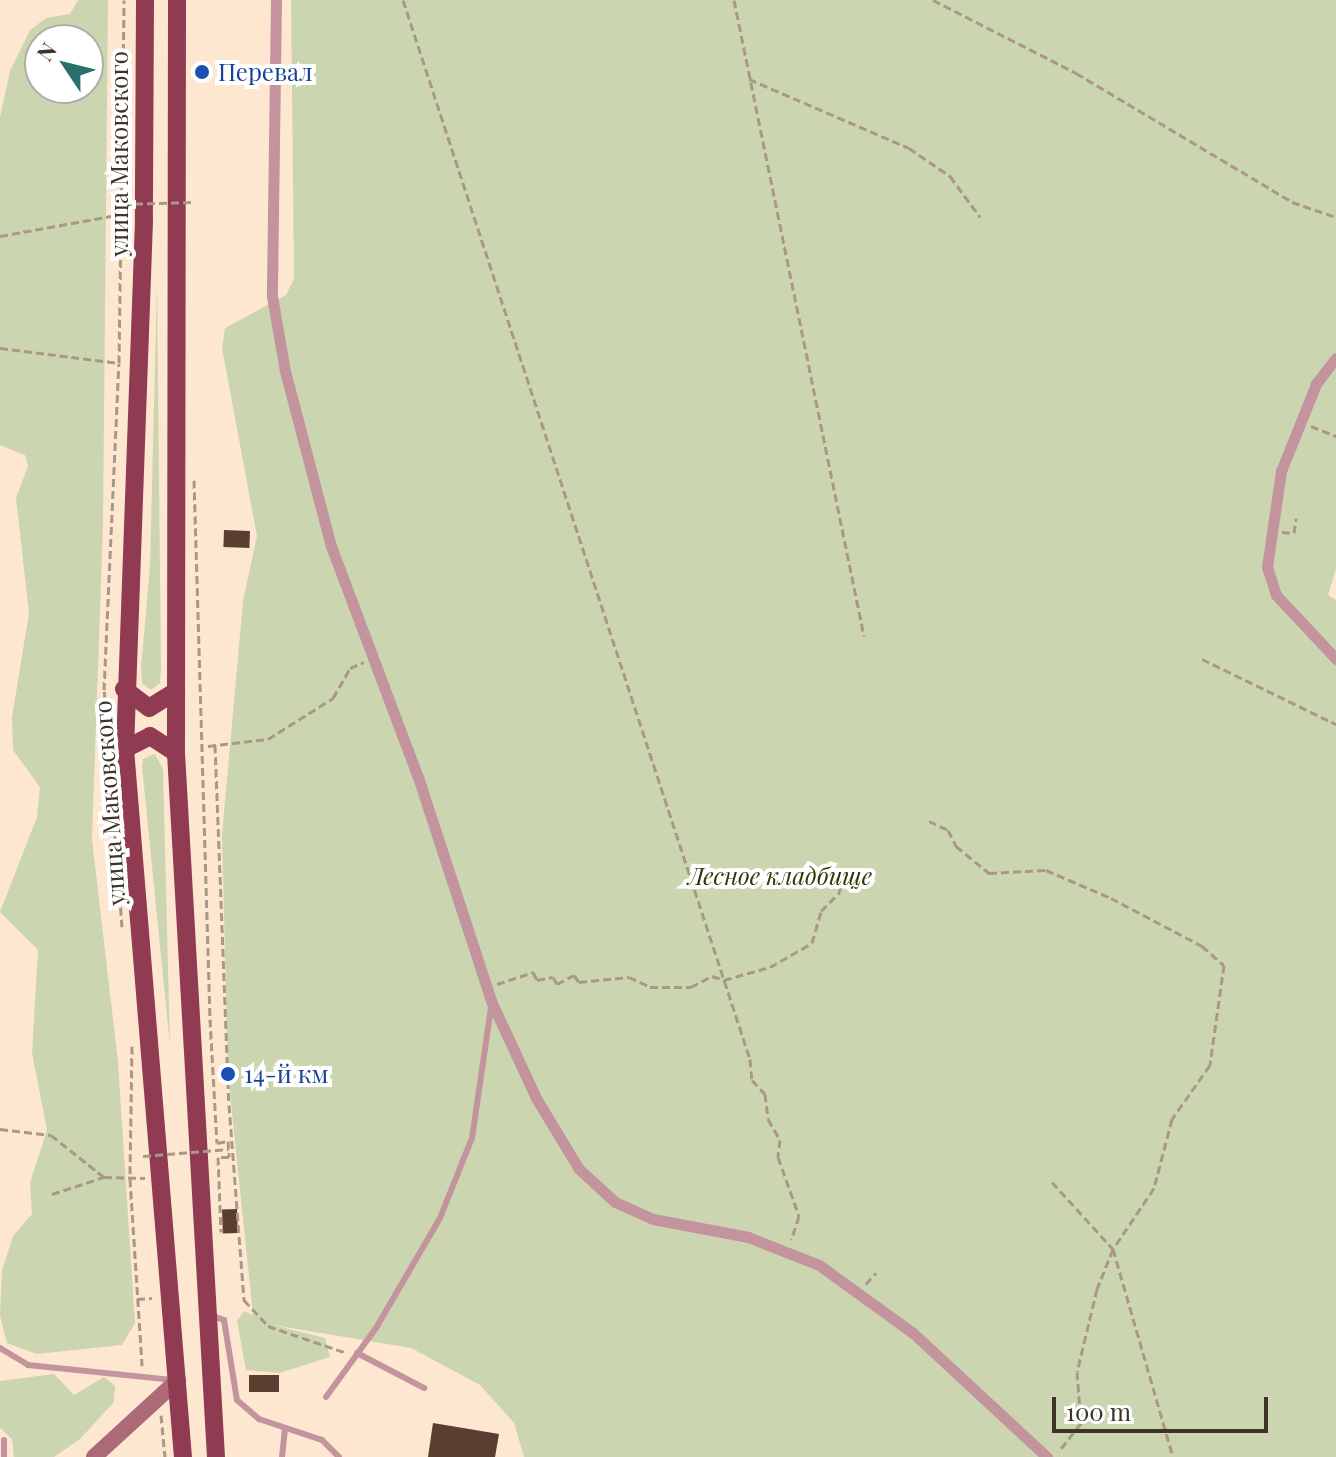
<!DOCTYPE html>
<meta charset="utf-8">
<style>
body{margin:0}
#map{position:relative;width:1336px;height:1457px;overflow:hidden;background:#fde7d1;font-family:"Playfair Display",serif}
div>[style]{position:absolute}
.green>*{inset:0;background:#cbd6b1}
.building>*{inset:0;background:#5a3e2f;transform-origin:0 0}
.path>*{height:3px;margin-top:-1.5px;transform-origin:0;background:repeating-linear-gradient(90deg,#a99887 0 8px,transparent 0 12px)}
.service>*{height:6px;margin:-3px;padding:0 3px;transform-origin:3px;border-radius:3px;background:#c3949d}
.minor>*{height:11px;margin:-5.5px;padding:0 5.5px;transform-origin:5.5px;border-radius:5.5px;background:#c3949d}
.secondary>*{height:16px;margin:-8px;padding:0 8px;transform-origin:8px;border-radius:8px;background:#ac6a77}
.trunk>*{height:18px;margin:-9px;padding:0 9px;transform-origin:9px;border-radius:9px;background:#903b52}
.path-bridge>*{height:3px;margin-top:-1.5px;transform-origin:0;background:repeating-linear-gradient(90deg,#a99887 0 8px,transparent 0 12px)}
.dots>*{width:22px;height:22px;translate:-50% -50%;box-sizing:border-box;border:4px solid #fff;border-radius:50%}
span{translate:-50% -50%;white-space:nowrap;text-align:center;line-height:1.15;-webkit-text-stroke:8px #fff;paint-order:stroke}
.transit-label{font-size:24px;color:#164399}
.left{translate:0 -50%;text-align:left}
.street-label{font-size:24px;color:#3d3329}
.park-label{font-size:24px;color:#2d3800;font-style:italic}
.north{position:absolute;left:24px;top:24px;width:80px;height:80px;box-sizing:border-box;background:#fff;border:2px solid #b1ada9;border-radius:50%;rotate:305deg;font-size:22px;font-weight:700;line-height:32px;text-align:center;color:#3d3329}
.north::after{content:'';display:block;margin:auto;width:28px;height:36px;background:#29716a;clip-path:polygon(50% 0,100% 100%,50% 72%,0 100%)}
.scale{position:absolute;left:1052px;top:1397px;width:216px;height:36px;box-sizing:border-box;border:4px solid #3d3329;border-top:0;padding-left:10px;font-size:24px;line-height:28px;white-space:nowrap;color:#3d3329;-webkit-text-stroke:6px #fff;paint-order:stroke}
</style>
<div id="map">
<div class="green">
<div style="clip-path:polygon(evenodd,78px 0,108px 0,103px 525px,92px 839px,118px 1062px,135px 1323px,122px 1345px,37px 1354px,7px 1343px,0 1316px,2px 1271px,13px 1236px,32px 1214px,30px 1183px,47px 1130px,32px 1053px,38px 950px,0 912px,37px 817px,40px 787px,13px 750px,12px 717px,29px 613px,16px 498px,28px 466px,25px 455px,0 445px,0 117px,10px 71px,30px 30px,46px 18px,70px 14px,78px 0,40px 40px,88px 40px,88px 88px,40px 88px,40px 40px)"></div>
<div style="clip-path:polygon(291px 0,1336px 0,1336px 569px,1328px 595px,1336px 600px,1336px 1457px,524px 1457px,514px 1423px,480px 1385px,411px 1348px,273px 1325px,325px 1338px,330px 1357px,279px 1373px,246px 1370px,237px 1321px,244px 1311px,253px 1315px,228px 1074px,222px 835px,243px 601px,257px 536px,222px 348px,225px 328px,286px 295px,294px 279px)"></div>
<div style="clip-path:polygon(157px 283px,161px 668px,160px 683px,151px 690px,142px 683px,141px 667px,150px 567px)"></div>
<div style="clip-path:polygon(155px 754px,163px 769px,170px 1046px,142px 767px,143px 759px)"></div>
<div style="clip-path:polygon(54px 1374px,74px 1395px,104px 1377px,115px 1386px,114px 1402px,80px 1439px,54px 1457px,14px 1457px,12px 1439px,0 1428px,0 1381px)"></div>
</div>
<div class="building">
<div style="left:224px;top:530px;width:26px;height:17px;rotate:2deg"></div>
<div style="left:237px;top:1209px;width:24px;height:15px;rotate:88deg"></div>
<div style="left:249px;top:1375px;width:30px;height:17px"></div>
<div style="clip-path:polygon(433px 1423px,499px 1434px,495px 1457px,428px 1457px)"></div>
</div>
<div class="path">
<div style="left:403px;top:0;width:1114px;rotate:71.86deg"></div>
<div style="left:750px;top:1059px;width:21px;rotate:85deg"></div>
<div style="left:752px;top:1080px;width:19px;rotate:47deg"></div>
<div style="left:765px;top:1094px;width:25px;rotate:83deg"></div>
<div style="left:768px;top:1119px;width:24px;rotate:60deg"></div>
<div style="left:780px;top:1140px;width:17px;rotate:97deg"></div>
<div style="left:778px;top:1157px;width:63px;rotate:70.4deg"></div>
<div style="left:799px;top:1216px;width:25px;rotate:108deg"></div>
<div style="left:734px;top:0;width:649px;rotate:78.45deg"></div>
<div style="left:933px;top:0;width:161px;rotate:27deg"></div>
<div style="left:1076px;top:73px;width:252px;rotate:30.8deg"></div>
<div style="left:1292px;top:202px;width:46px;rotate:18.8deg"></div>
<div style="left:749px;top:79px;width:174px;rotate:23.3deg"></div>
<div style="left:909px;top:148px;width:50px;rotate:34.3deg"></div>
<div style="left:950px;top:176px;width:51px;rotate:53.8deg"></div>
<div style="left:0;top:236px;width:124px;rotate:-10.2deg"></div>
<div style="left:0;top:348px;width:120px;rotate:7.2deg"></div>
<div style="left:1311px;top:426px;width:27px;rotate:22deg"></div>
<div style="left:194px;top:480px;width:539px;rotate:88.3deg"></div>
<div style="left:210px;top:1019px;width:124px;rotate:86.8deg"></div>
<div style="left:217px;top:1143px;width:11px;rotate:-10deg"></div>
<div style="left:228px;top:1141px;width:16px;rotate:86deg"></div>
<div style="left:229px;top:1157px;width:11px;rotate:180deg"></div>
<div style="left:218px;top:1157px;width:75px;rotate:87.7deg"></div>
<div style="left:1282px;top:532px;width:12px;rotate:5deg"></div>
<div style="left:1294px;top:533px;width:15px;rotate:-82deg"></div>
<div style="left:1202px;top:659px;width:149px;rotate:25.9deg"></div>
<div style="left:215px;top:745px;width:360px;rotate:87.8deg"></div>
<div style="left:229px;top:1105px;width:196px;rotate:85.6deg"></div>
<div style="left:244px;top:1300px;width:35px;rotate:47deg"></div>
<div style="left:268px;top:1326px;width:80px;rotate:18.9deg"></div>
<div style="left:208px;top:746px;width:60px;rotate:-6.7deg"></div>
<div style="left:268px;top:739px;width:77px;rotate:-32.2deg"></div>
<div style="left:333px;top:698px;width:34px;rotate:-60deg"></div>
<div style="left:350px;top:668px;width:15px;rotate:-23deg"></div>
<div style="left:929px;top:821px;width:21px;rotate:25deg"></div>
<div style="left:948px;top:830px;width:18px;rotate:63deg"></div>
<div style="left:956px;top:846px;width:43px;rotate:39.3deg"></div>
<div style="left:989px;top:873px;width:57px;rotate:-3deg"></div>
<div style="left:1046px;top:870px;width:71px;rotate:23.3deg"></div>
<div style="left:1111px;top:898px;width:103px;rotate:27.8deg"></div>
<div style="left:1202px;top:946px;width:29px;rotate:41deg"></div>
<div style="left:1224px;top:965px;width:101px;rotate:98deg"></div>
<div style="left:1210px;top:1065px;width:66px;rotate:125.1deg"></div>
<div style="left:1172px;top:1119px;width:71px;rotate:104.6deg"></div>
<div style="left:1154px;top:1188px;width:73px;rotate:123.9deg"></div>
<div style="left:1113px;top:1249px;width:43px;rotate:111.8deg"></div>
<div style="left:1097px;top:1289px;width:85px;rotate:103.5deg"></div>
<div style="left:1077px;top:1372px;width:51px;rotate:85.5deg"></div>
<div style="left:1081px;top:1423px;width:36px;rotate:128deg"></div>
<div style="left:122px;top:927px;width:238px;rotate:-94.3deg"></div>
<div style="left:104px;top:690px;width:327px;rotate:-87.4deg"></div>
<div style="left:119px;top:363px;width:363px;rotate:-89.2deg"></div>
<div style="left:497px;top:984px;width:38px;rotate:-18deg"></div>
<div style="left:533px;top:972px;width:9px;rotate:63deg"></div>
<div style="left:537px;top:980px;width:16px;rotate:-11deg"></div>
<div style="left:553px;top:977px;width:8px;rotate:60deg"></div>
<div style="left:557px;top:984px;width:19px;rotate:-28deg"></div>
<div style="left:574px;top:975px;width:9px;rotate:54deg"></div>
<div style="left:579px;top:982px;width:50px;rotate:-5.7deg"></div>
<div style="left:629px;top:977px;width:23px;rotate:25deg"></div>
<div style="left:650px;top:987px;width:41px"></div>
<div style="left:691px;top:987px;width:24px;rotate:-28deg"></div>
<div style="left:712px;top:976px;width:13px;rotate:18deg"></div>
<div style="left:724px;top:980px;width:48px;rotate:-15.8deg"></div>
<div style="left:770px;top:967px;width:48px;rotate:-29.7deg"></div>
<div style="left:812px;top:943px;width:33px;rotate:-74deg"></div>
<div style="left:821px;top:911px;width:27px;rotate:-45deg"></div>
<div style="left:840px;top:892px;width:15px;rotate:-94deg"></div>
<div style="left:132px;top:1046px;width:133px;rotate:90.9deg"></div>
<div style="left:130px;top:1179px;width:187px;rotate:86.3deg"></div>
<div style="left:0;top:1129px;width:51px;rotate:6.7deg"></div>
<div style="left:51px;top:1135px;width:68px;rotate:38.4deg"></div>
<div style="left:104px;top:1177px;width:41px;rotate:1.4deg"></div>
<div style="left:1052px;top:1182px;width:91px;rotate:47.7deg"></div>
<div style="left:1113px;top:1249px;width:216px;rotate:73.9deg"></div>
<div style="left:52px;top:1194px;width:55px;rotate:-18.1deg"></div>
<div style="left:866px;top:1284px;width:15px;rotate:-48deg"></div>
<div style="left:137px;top:1299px;width:15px;rotate:-4deg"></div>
<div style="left:161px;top:1415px;width:42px;rotate:84.6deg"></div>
</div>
<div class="service">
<div style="left:210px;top:1315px;width:15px;rotate:20deg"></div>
<div style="left:224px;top:1320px;width:81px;rotate:80.8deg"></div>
<div style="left:237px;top:1400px;width:29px;rotate:41deg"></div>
<div style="left:259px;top:1419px;width:66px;rotate:18.4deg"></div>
<div style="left:322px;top:1440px;width:24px;rotate:45deg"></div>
<div style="left:0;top:1348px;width:33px;rotate:31deg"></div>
<div style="left:28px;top:1365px;width:147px;rotate:5.9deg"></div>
<div style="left:357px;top:1353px;width:76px;rotate:27.6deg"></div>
<div style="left:326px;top:1397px;width:85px;rotate:-54.1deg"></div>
<div style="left:376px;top:1328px;width:127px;rotate:-59.8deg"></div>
<div style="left:440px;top:1218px;width:86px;rotate:-68.2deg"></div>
<div style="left:472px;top:1138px;width:132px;rotate:-81.7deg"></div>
<div style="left:4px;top:1440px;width:17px;rotate:90deg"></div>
<div style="left:282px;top:1457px;width:29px;rotate:-84deg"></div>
</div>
<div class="minor">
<div style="left:276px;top:0;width:296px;rotate:90.8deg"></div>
<div style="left:272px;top:296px;width:76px;rotate:80.2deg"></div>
<div style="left:285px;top:371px;width:181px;rotate:75.3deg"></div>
<div style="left:331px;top:546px;width:247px;rotate:69.4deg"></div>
<div style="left:418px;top:777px;width:238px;rotate:71.9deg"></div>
<div style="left:492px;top:1003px;width:105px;rotate:65.1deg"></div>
<div style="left:536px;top:1098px;width:83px;rotate:58.8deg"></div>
<div style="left:579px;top:1169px;width:49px;rotate:42.5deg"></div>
<div style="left:615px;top:1202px;width:42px;rotate:24.1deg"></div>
<div style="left:653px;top:1219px;width:97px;rotate:10.7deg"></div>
<div style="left:748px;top:1237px;width:76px;rotate:21.5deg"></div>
<div style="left:819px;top:1265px;width:116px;rotate:35.9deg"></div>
<div style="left:913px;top:1333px;width:183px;rotate:42.8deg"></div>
<div style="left:1336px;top:358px;width:33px;rotate:128deg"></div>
<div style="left:1316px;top:384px;width:94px;rotate:111.9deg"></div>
<div style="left:1281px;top:471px;width:97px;rotate:98.3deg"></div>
<div style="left:1267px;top:567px;width:29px;rotate:72deg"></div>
<div style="left:1276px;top:595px;width:88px;rotate:46.8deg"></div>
</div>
<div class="secondary">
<div style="left:94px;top:1457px;width:114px;rotate:-42.5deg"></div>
</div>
<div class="trunk">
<div style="left:145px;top:0;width:221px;rotate:90.3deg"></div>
<div style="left:144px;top:221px;width:528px;rotate:92.06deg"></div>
<div style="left:125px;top:749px;width:710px;rotate:85.32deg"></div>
<div style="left:177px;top:0;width:753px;rotate:90.08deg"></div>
<div style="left:176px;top:753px;width:705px;rotate:86.75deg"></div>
<div style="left:124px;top:689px;width:31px;rotate:37deg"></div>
<div style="left:149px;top:708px;width:32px;rotate:-32deg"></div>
<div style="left:125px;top:749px;width:28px;rotate:-27deg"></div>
<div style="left:150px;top:736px;width:31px;rotate:33deg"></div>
</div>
<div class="path-bridge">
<div style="left:123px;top:204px;width:71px;rotate:-1.6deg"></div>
<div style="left:143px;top:1156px;width:86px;rotate:-4.7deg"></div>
</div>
<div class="dots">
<div style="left:202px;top:72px;background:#1a4fb4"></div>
<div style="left:228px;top:1074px;background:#1a4fb4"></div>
</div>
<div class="transit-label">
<span class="left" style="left:218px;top:72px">Перевал</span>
<span class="left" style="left:244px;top:1074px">14-й км</span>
</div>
<div class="street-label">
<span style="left:119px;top:154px;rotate:-90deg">улица Маковского</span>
<span style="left:109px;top:803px;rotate:-94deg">улица Маковского</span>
</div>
<div class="park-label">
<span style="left:780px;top:876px">Лесное кладбище</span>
</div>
<div class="north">N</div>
<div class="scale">100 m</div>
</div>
